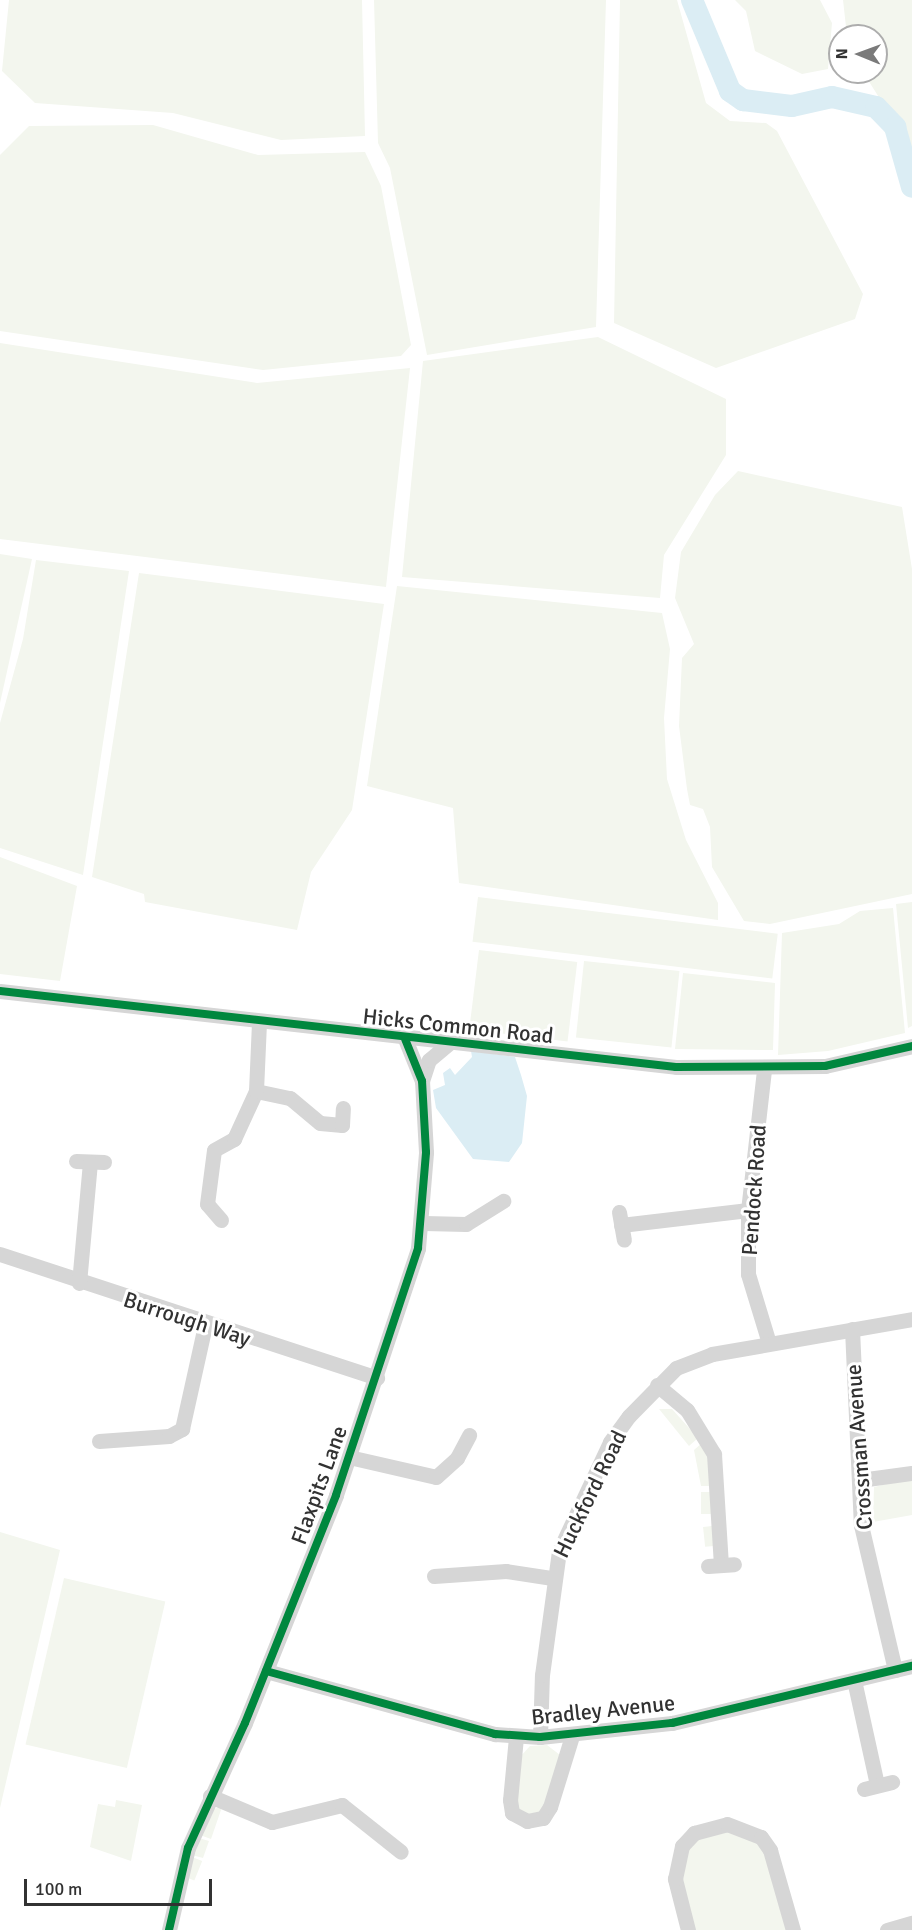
<!DOCTYPE html>
<style>
body{margin:0}
#map{position:relative;width:912px;height:1930px;overflow:hidden;background:#fff;font-family:Signika,sans-serif}
div>[style]{position:absolute}
.green>*{inset:0;background:#f3f6ee;transform-origin:0 0}
.water>*{inset:0;background:#dbedf4}
.river>*{height:22px;margin:-11px;padding:0 11px;transform-origin:11px;border-radius:11px;background:#dbedf4}
.minor>*{height:15px;margin:-7.5px;padding:0 7.5px;transform-origin:7.5px;border-radius:7.5px;background:#d6d6d6}
.cycleway>*{height:8px;margin:-4px;padding:0 4px;transform-origin:4px;border-radius:4px;background:#00873e}
span{translate:-50% -50%;white-space:nowrap;text-align:center;line-height:1.15;-webkit-text-stroke:6px #fff;paint-order:stroke}
.street-label{font-size:22px;color:#323232}
.north{position:absolute;left:828px;top:24px;width:60px;height:60px;box-sizing:border-box;background:#fff;border:2px solid #adadad;border-radius:50%;rotate:271deg;font-size:16px;font-weight:700;line-height:24px;text-align:center;color:#323232}
.north::after{content:'';display:block;margin:auto;width:21px;height:27px;background:#7a7a7a;clip-path:polygon(50% 0,100% 100%,50% 72%,0 100%)}
.scale{position:absolute;left:24px;top:1879px;width:188px;height:27px;box-sizing:border-box;border:3px solid #323232;border-top:0;padding-left:8px;font-size:18px;line-height:21px;white-space:nowrap;color:#323232;-webkit-text-stroke:4px #fff;paint-order:stroke}
</style>
<div id="map">
<div class="green">
<div style="clip-path:polygon(9px 0,362px 0,365px 136px,281px 140px,173px 113px,35px 103px,2px 71px)"></div>
<div style="clip-path:polygon(374px 0,606px 0,596px 327px,427px 355px,390px 168px,378px 143px)"></div>
<div style="clip-path:polygon(620px 0,677px 0,706px 103px,730px 121px,766px 123px,777px 131px,863px 294px,855px 319px,716px 368px,614px 323px)"></div>
<div style="clip-path:polygon(735px 0,820px 0,832px 23px,828px 69px,802px 74px,755px 51px,746px 11px)"></div>
<div style="clip-path:polygon(843px 0,912px 0,912px 150px,863px 72px,876px 72px,876px 36px,847px 36px)"></div>
<div style="clip-path:polygon(153px 125px,258px 155px,365px 152px,381px 186px,411px 345px,401px 356px,263px 370px,0 331px,0 155px,29px 126px)"></div>
<div style="clip-path:polygon(598px 337px,726px 399px,726px 455px,664px 555px,660px 598px,402px 577px,423px 361px)"></div>
<div style="clip-path:polygon(0 343px,257px 383px,410px 368px,386px 587px,0 539px)"></div>
<div style="clip-path:polygon(738px 471px,902px 507px,912px 569px,912px 894px,770px 924px,744px 921px,712px 867px,710px 827px,703px 809px,690px 805px,687px 789px,679px 726px,682px 658px,694px 644px,675px 598px,681px 552px,715px 495px)"></div>
<div style="clip-path:polygon(0 554px,32px 559px,0 703px)"></div>
<div style="clip-path:polygon(36px 560px,129px 571px,83px 875px,0 848px,0 723px,23px 639px)"></div>
<div style="clip-path:polygon(139px 573px,384px 604px,352px 810px,311px 872px,297px 930px,145px 902px,144px 894px,92px 877px)"></div>
<div style="clip-path:polygon(397px 586px,662px 613px,670px 649px,664px 718px,667px 779px,686px 840px,718px 903px,718px 920px,459px 883px,453px 808px,367px 786px)"></div>
<div style="clip-path:polygon(0 857px,77px 886px,60px 981px,0 974px)"></div>
<div style="left:478px;top:897px;width:302px;height:45px;rotate:7deg"></div>
<div style="clip-path:polygon(912px 902px,912px 1026px,908px 1028px,896px 904px)"></div>
<div style="clip-path:polygon(893px 908px,905px 1033px,828px 1051px,778px 1055px,782px 933px,839px 924px,860px 911px)"></div>
<div style="left:479px;top:950px;width:99px;height:80px;rotate:7deg"></div>
<div style="left:584px;top:961px;width:96px;height:77px;rotate:6deg"></div>
<div style="clip-path:polygon(683px 973px,775px 983px,773px 1050px,675px 1049px)"></div>
<div style="clip-path:polygon(659px 1409px,672px 1409px,698px 1438px,689px 1446px)"></div>
<div style="clip-path:polygon(702px 1443px,710px 1457px,711px 1486px,701px 1486px,694px 1450px)"></div>
<div style="clip-path:polygon(912px 1478px,912px 1515px,873px 1522px,874px 1487px)"></div>
<div style="left:701px;top:1492px;width:10px;height:22px"></div>
<div style="left:712px;top:1526px;width:20px;height:9px;rotate:84deg"></div>
<div style="clip-path:polygon(0 1532px,60px 1550px,0 1808px)"></div>
<div style="left:64px;top:1578px;width:104px;height:171px;rotate:13deg"></div>
<div style="clip-path:polygon(530px 1746px,547px 1745px,560px 1755px,545px 1805px,540px 1813px,528px 1815px,517px 1810px,515px 1800px,520px 1757px)"></div>
<div style="clip-path:polygon(116px 1800px,142px 1805px,131px 1861px,90px 1847px,98px 1804px,115px 1807px)"></div>
<div style="clip-path:polygon(222px 1807px,211px 1839px,200px 1835px,213px 1809px)"></div>
<div style="clip-path:polygon(726px 1830px,757px 1842px,764px 1853px,787px 1930px,695px 1930px,681px 1878px,688px 1849px,698px 1838px)"></div>
<div style="clip-path:polygon(199px 1838px,209px 1841px,203px 1858px,192px 1855px)"></div>
<div style="left:192px;top:1857px;width:11px;height:21px;rotate:22deg"></div>
</div>
<div class="water">
<div style="clip-path:polygon(471px 1051px,515px 1057px,521px 1075px,527px 1096px,522px 1143px,509px 1162px,473px 1159px,436px 1108px,433px 1090px,445px 1085px,443px 1073px,450px 1068px,455px 1075px,472px 1057px)"></div>
</div>
<div class="river">
<div style="left:692px;top:0;width:99px;rotate:67.3deg"></div>
<div style="left:730px;top:91px;width:16px;rotate:35deg"></div>
<div style="left:743px;top:100px;width:49px;rotate:7deg"></div>
<div style="left:792px;top:106px;width:41px;rotate:-12.7deg"></div>
<div style="left:832px;top:97px;width:45px;rotate:12.8deg"></div>
<div style="left:876px;top:107px;width:28px;rotate:46deg"></div>
<div style="left:895px;top:127px;width:62px;rotate:74.2deg"></div>
</div>
<div class="minor">
<div style="left:0;top:991px;width:680px;rotate:6.41deg"></div>
<div style="left:676px;top:1067px;width:149px;rotate:-0.4deg"></div>
<div style="left:825px;top:1066px;width:89px;rotate:-12.9deg"></div>
<div style="left:764px;top:1070px;width:141px;rotate:96.5deg"></div>
<div style="left:748px;top:1210px;width:64px;rotate:90deg"></div>
<div style="left:748px;top:1274px;width:72px;rotate:73.1deg"></div>
<div style="left:422px;top:1081px;width:22px;rotate:-72deg"></div>
<div style="left:429px;top:1060px;width:26px;rotate:-40deg"></div>
<div style="left:256px;top:1091px;width:35px;rotate:12deg"></div>
<div style="left:290px;top:1098px;width:39px;rotate:40deg"></div>
<div style="left:320px;top:1123px;width:22px;rotate:5deg"></div>
<div style="left:342px;top:1125px;width:17px;rotate:-87deg"></div>
<div style="left:76px;top:1161px;width:28px;rotate:2deg"></div>
<div style="left:619px;top:1212px;width:28px;rotate:80deg"></div>
<div style="left:221px;top:1220px;width:21px;rotate:-131deg"></div>
<div style="left:207px;top:1204px;width:54px;rotate:-82.6deg"></div>
<div style="left:214px;top:1150px;width:23px;rotate:-29deg"></div>
<div style="left:234px;top:1139px;width:53px;rotate:-65.4deg"></div>
<div style="left:256px;top:1091px;width:69px;rotate:-87.5deg"></div>
<div style="left:424px;top:1223px;width:42px;rotate:1.4deg"></div>
<div style="left:466px;top:1224px;width:44px;rotate:-31.9deg"></div>
<div style="left:621px;top:1225px;width:128px;rotate:-6.7deg"></div>
<div style="left:0;top:1254px;width:397px;rotate:18.2deg"></div>
<div style="left:79px;top:1283px;width:121px;rotate:-84.8deg"></div>
<div style="left:852px;top:1329px;width:196px;rotate:87.4deg"></div>
<div style="left:861px;top:1525px;width:149px;rotate:76.8deg"></div>
<div style="left:657px;top:1385px;width:39px;rotate:40deg"></div>
<div style="left:687px;top:1410px;width:52px;rotate:58.5deg"></div>
<div style="left:714px;top:1454px;width:111px;rotate:86.4deg"></div>
<div style="left:99px;top:1441px;width:70px;rotate:-4.1deg"></div>
<div style="left:169px;top:1436px;width:15px;rotate:-28deg"></div>
<div style="left:182px;top:1429px;width:107px;rotate:-77.5deg"></div>
<div style="left:349px;top:1457px;width:89px;rotate:12.9deg"></div>
<div style="left:436px;top:1477px;width:28px;rotate:-42deg"></div>
<div style="left:457px;top:1458px;width:26px;rotate:-62deg"></div>
<div style="left:860px;top:1480px;width:52px;rotate:-7.7deg"></div>
<div style="left:708px;top:1566px;width:26px;rotate:-4deg"></div>
<div style="left:434px;top:1576px;width:72px;rotate:-4deg"></div>
<div style="left:506px;top:1571px;width:47px;rotate:8.7deg"></div>
<div style="left:266px;top:1671px;width:238px;rotate:15.4deg"></div>
<div style="left:495px;top:1734px;width:45px;rotate:3.8deg"></div>
<div style="left:540px;top:1737px;width:133px;rotate:-6.1deg"></div>
<div style="left:672px;top:1723px;width:247px;rotate:-13.4deg"></div>
<div style="left:854px;top:1680px;width:107px;rotate:77.6deg"></div>
<div style="left:516px;top:1737px;width:63px;rotate:95.4deg"></div>
<div style="left:510px;top:1800px;width:13px;rotate:81deg"></div>
<div style="left:512px;top:1813px;width:17px;rotate:28deg"></div>
<div style="left:527px;top:1821px;width:16px;rotate:-11deg"></div>
<div style="left:543px;top:1818px;width:13px;rotate:-58deg"></div>
<div style="left:550px;top:1807px;width:74px;rotate:-72.8deg"></div>
<div style="left:540px;top:1737px;width:62px;rotate:-88.2deg"></div>
<div style="left:542px;top:1675px;width:125px;rotate:-82.2deg"></div>
<div style="left:559px;top:1551px;width:120px;rotate:-64.9deg"></div>
<div style="left:610px;top:1442px;width:32px;rotate:-54deg"></div>
<div style="left:629px;top:1416px;width:67px;rotate:-45.6deg"></div>
<div style="left:676px;top:1368px;width:39px;rotate:-21deg"></div>
<div style="left:712px;top:1354px;width:203px;rotate:-9.9deg"></div>
<div style="left:864px;top:1789px;width:29px;rotate:-14deg"></div>
<div style="left:210px;top:1796px;width:67px;rotate:22.8deg"></div>
<div style="left:272px;top:1822px;width:72px;rotate:-13.7deg"></div>
<div style="left:342px;top:1805px;width:75px;rotate:38.5deg"></div>
<div style="left:169px;top:1930px;width:84px;rotate:-77deg"></div>
<div style="left:188px;top:1848px;width:137px;rotate:-65.5deg"></div>
<div style="left:245px;top:1723px;width:245px;rotate:-68.2deg"></div>
<div style="left:336px;top:1495px;width:260px;rotate:-71.6deg"></div>
<div style="left:418px;top:1248px;width:96px;rotate:-85.2deg"></div>
<div style="left:426px;top:1152px;width:71px;rotate:-93.2deg"></div>
<div style="left:422px;top:1081px;width:45px;rotate:-112deg"></div>
<div style="left:688px;top:1930px;width:53px;rotate:-104.3deg"></div>
<div style="left:675px;top:1879px;width:34px;rotate:-78deg"></div>
<div style="left:682px;top:1846px;width:18px;rotate:-47deg"></div>
<div style="left:694px;top:1833px;width:34px;rotate:-15deg"></div>
<div style="left:727px;top:1824px;width:36px;rotate:21deg"></div>
<div style="left:761px;top:1837px;width:16px;rotate:55deg"></div>
<div style="left:770px;top:1850px;width:83px;rotate:74deg"></div>
<div style="left:887px;top:1930px;width:26px;rotate:-16deg"></div>
</div>
<div class="cycleway">
<div style="left:0;top:991px;width:680px;rotate:6.41deg"></div>
<div style="left:676px;top:1067px;width:149px;rotate:-0.4deg"></div>
<div style="left:825px;top:1066px;width:89px;rotate:-12.9deg"></div>
<div style="left:266px;top:1671px;width:238px;rotate:15.4deg"></div>
<div style="left:495px;top:1734px;width:45px;rotate:3.8deg"></div>
<div style="left:540px;top:1737px;width:133px;rotate:-6.1deg"></div>
<div style="left:672px;top:1723px;width:247px;rotate:-13.4deg"></div>
<div style="left:169px;top:1930px;width:84px;rotate:-77deg"></div>
<div style="left:188px;top:1848px;width:137px;rotate:-65.5deg"></div>
<div style="left:245px;top:1723px;width:245px;rotate:-68.2deg"></div>
<div style="left:336px;top:1495px;width:260px;rotate:-71.6deg"></div>
<div style="left:418px;top:1248px;width:96px;rotate:-85.2deg"></div>
<div style="left:426px;top:1152px;width:71px;rotate:-93.2deg"></div>
<div style="left:422px;top:1081px;width:45px;rotate:-112deg"></div>
</div>
<div class="street-label">
<span style="left:458px;top:1026px;rotate:6deg">Hicks Common Road</span>
<span style="left:754px;top:1190px;rotate:-86deg">Pendock Road</span>
<span style="left:187px;top:1319px;rotate:18deg">Burrough Way</span>
<span style="left:859px;top:1447px;rotate:-94deg">Crossman Avenue</span>
<span style="left:319px;top:1485px;rotate:-70deg">Flaxpits Lane</span>
<span style="left:590px;top:1494px;rotate:-64deg">Huckford Road</span>
<span style="left:603px;top:1710px;rotate:-6deg">Bradley Avenue</span>
</div>
<div class="north">N</div>
<div class="scale">100 m</div>
</div>
